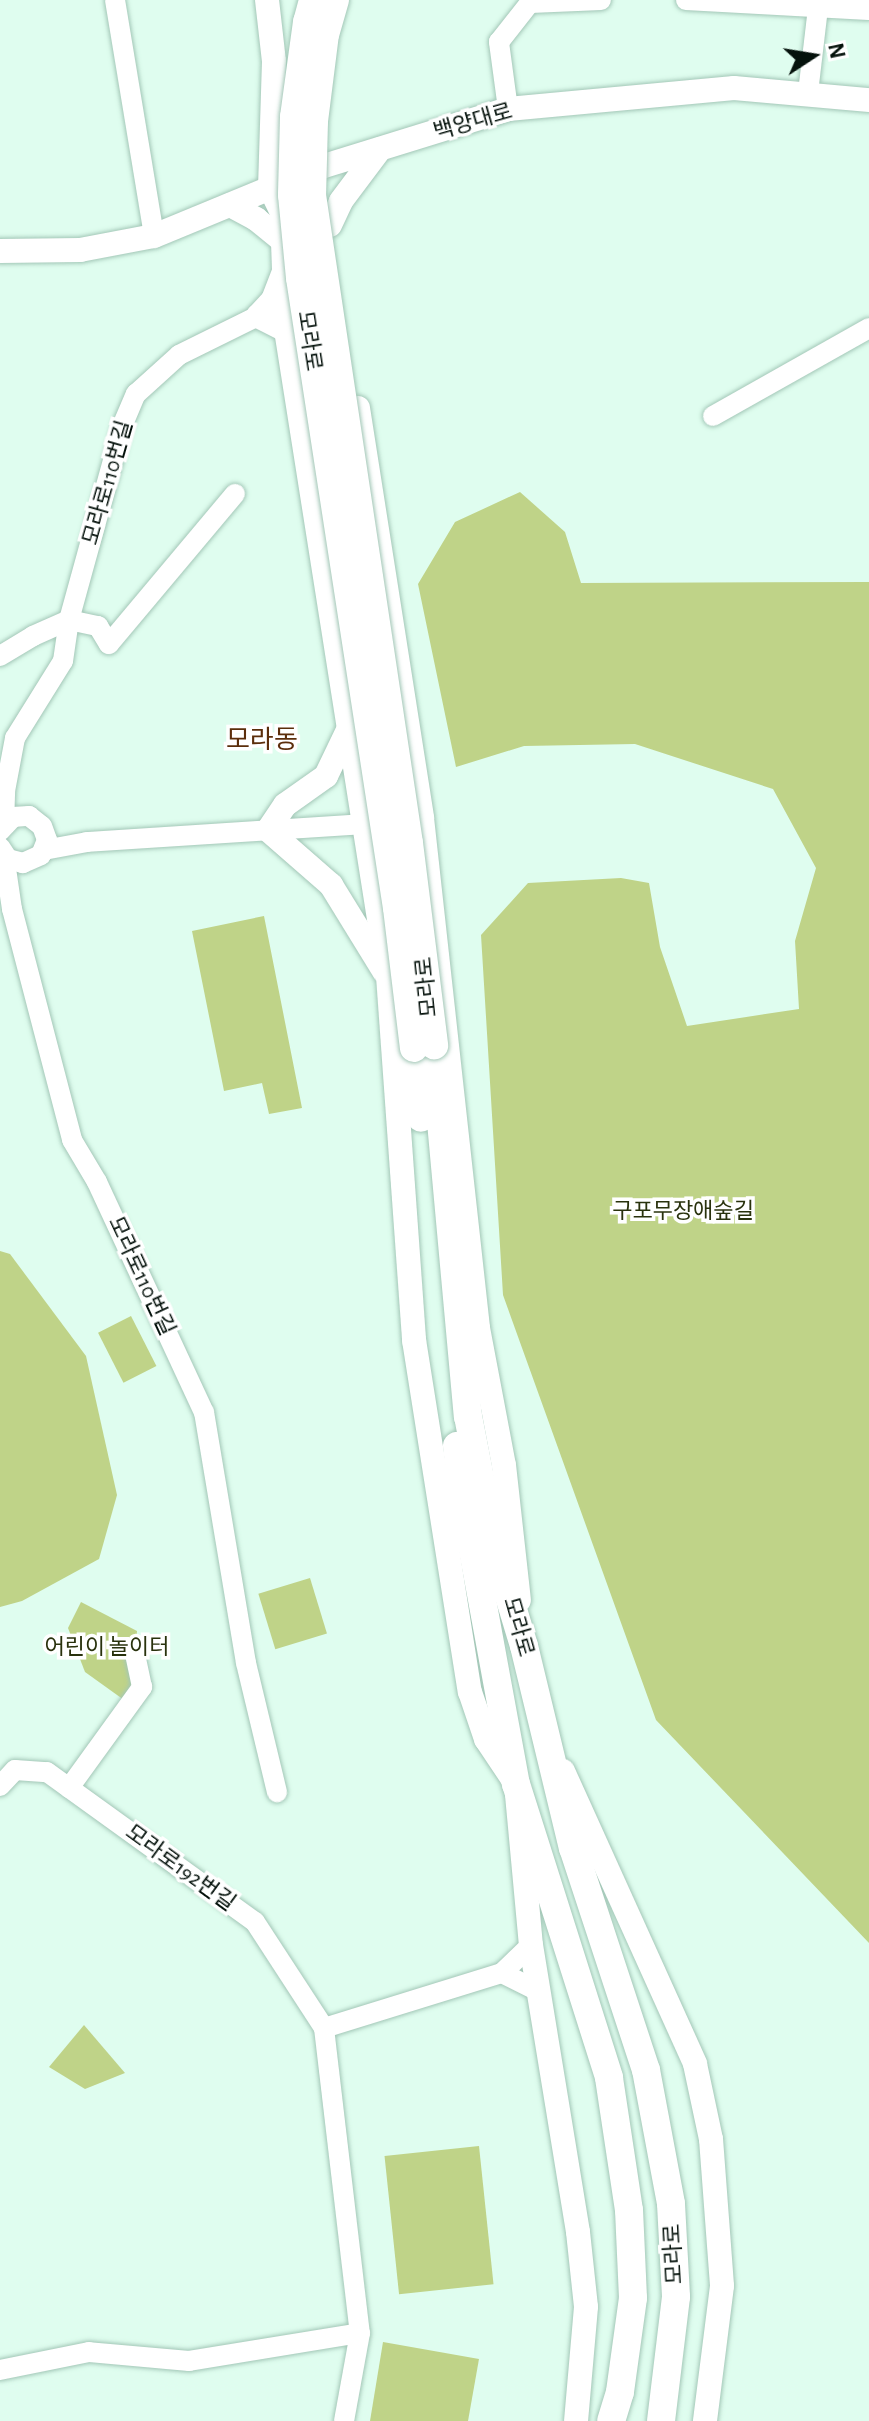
<!DOCTYPE html>
<meta charset="utf-8">
<style>
body{margin:0}
#map{position:relative;width:869px;height:2421px;overflow:hidden;background:#dffdef;font-family:"Alegreya Sans","Noto Sans KR",sans-serif}
div>[style]{position:absolute}
.green>*{inset:0;background:#bfd388;transform-origin:0 0}
.roads{filter:drop-shadow(0 0 2px #a3c7b7) drop-shadow(0 0 2px #a3c7b7)}
.minor>*{height:20px;margin:-10px;padding:0 10px;transform-origin:10px;border-radius:10px;background:#fff}
.major>*{height:24px;margin:-12px;padding:0 12px;transform-origin:12px;border-radius:12px;background:#fff}
.highway>*{height:28px;margin:-14px;padding:0 14px;transform-origin:14px;border-radius:14px;background:#fff}
.bridges{filter:drop-shadow(0 0 2px #a3c7b7) drop-shadow(0 0 2px #a3c7b7)}
.highway-bridge>*{height:28px;margin:-14px;padding:0 14px;transform-origin:14px;border-radius:14px;background:#fff}
span{translate:-50% -50%;white-space:nowrap;text-align:center;line-height:1.15;-webkit-text-stroke:7px #fff;paint-order:stroke}
.street-label{font-size:22px;color:#05120c}
.park-label{font-size:22px;color:#29320d}
.quarter-label{font-size:26px;color:#5b2e0b}
.north{position:absolute;left:773px;top:16px;width:80px;height:80px;-webkit-text-stroke:6px #fff;paint-order:stroke;rotate:78deg;font-size:22px;font-weight:700;line-height:32px;text-align:center;color:#05120c}
.north::after{content:'';display:block;margin:auto;width:28px;height:36px;background:#05120c;clip-path:polygon(50% 0,100% 100%,50% 72%,0 100%)}
</style>
<div id="map">
<div class="green">
<div style="clip-path:polygon(520px 492px,565px 532px,581px 583px,869px 582px,869px 1943px,656px 1720px,503px 1295px,481px 935px,528px 883px,621px 878px,649px 883px,660px 947px,687px 1026px,799px 1009px,795px 941px,816px 868px,773px 789px,635px 744px,524px 746px,456px 767px,418px 584px,455px 522px)"></div>
<div style="clip-path:polygon(264px 916px,302px 1108px,269px 1114px,262px 1083px,224px 1091px,192px 931px)"></div>
<div style="clip-path:polygon(0 1251px,10px 1254px,86px 1356px,117px 1495px,99px 1559px,22px 1601px,0 1607px)"></div>
<div style="left:131px;top:1316px;width:56px;height:37px;rotate:63deg"></div>
<div style="left:310px;top:1578px;width:58px;height:54px;rotate:73deg"></div>
<div style="clip-path:polygon(81px 1602px,137px 1631px,131px 1705px,85px 1672px,68px 1628px)"></div>
<div style="clip-path:polygon(84px 2025px,125px 2073px,85px 2089px,49px 2067px)"></div>
<div style="left:479px;top:2146px;width:139px;height:95px;rotate:84deg"></div>
<div style="clip-path:polygon(383px 2342px,479px 2359px,468px 2421px,370px 2421px)"></div>
</div>
<div class="roads">
<div class="minor">
<div style="left:115px;top:0;width:239px;rotate:80.6deg"></div>
<div style="left:686px;top:0;width:183px;rotate:3.1deg"></div>
<div style="left:530px;top:3px;width:71px;rotate:-2.4deg"></div>
<div style="left:808px;top:93px;width:94px;rotate:-83.3deg"></div>
<div style="left:508px;top:109px;width:68px;rotate:-97.7deg"></div>
<div style="left:499px;top:42px;width:53px;rotate:-51.8deg"></div>
<div style="left:713px;top:416px;width:179px;rotate:-29.4deg"></div>
<div style="left:0;top:656px;width:39px;rotate:-31deg"></div>
<div style="left:33px;top:636px;width:39px;rotate:-24deg"></div>
<div style="left:69px;top:620px;width:30px;rotate:12deg"></div>
<div style="left:98px;top:626px;width:21px;rotate:59deg"></div>
<div style="left:109px;top:644px;width:196px;rotate:-50deg"></div>
<div style="left:4px;top:824px;width:33px;rotate:-88deg"></div>
<div style="left:5px;top:791px;width:54px;rotate:-79.3deg"></div>
<div style="left:15px;top:738px;width:91px;rotate:-58.1deg"></div>
<div style="left:63px;top:661px;width:41px;rotate:-81.7deg"></div>
<div style="left:69px;top:620px;width:203px;rotate:-74.6deg"></div>
<div style="left:123px;top:424px;width:33px;rotate:-67deg"></div>
<div style="left:136px;top:394px;width:58px;rotate:-42.2deg"></div>
<div style="left:179px;top:355px;width:88px;rotate:-26.3deg"></div>
<div style="left:0;top:831px;width:19px;rotate:-47deg"></div>
<div style="left:13px;top:817px;width:16px;rotate:-4deg"></div>
<div style="left:29px;top:816px;width:16px;rotate:38deg"></div>
<div style="left:42px;top:826px;width:15px;rotate:70deg"></div>
<div style="left:47px;top:840px;width:16px;rotate:112deg"></div>
<div style="left:41px;top:855px;width:20px;rotate:156deg"></div>
<div style="left:23px;top:863px;width:16px;rotate:-165deg"></div>
<div style="left:8px;top:859px;width:14px;rotate:-124deg"></div>
<div style="left:44px;top:850px;width:44px;rotate:-10.5deg"></div>
<div style="left:87px;top:842px;width:292px;rotate:-3.7deg"></div>
<div style="left:4px;top:855px;width:55px;rotate:81.6deg"></div>
<div style="left:12px;top:909px;width:239px;rotate:75.4deg"></div>
<div style="left:72px;top:1140px;width:49px;rotate:59.2deg"></div>
<div style="left:97px;top:1182px;width:254px;rotate:65.1deg"></div>
<div style="left:204px;top:1412px;width:254px;rotate:80.5deg"></div>
<div style="left:246px;top:1663px;width:133px;rotate:76.5deg"></div>
<div style="left:0;top:1786px;width:22px;rotate:-47deg"></div>
<div style="left:15px;top:1770px;width:32px;rotate:4deg"></div>
<div style="left:47px;top:1772px;width:256px;rotate:35.8deg"></div>
<div style="left:255px;top:1922px;width:126px;rotate:56.9deg"></div>
<div style="left:324px;top:2028px;width:307px;rotate:83.3deg"></div>
<div style="left:360px;top:2333px;width:173px;rotate:170.7deg"></div>
<div style="left:189px;top:2361px;width:100px;rotate:-174.9deg"></div>
<div style="left:89px;top:2352px;width:91px;rotate:168.6deg"></div>
<div style="left:69px;top:1788px;width:125px;rotate:-54.1deg"></div>
<div style="left:142px;top:1687px;width:33px;rotate:-102deg"></div>
<div style="left:502px;top:1973px;width:42px;rotate:26.6deg"></div>
<div style="left:324px;top:2028px;width:186px;rotate:-17.2deg"></div>
<div style="left:502px;top:1973px;width:40px;rotate:-44deg"></div>
<div style="left:344px;top:2421px;width:89px;rotate:-79.7deg"></div>
</div>
<div class="major">
<div style="left:267px;top:0;width:61px;rotate:83.5deg"></div>
<div style="left:274px;top:61px;width:127px;rotate:91.8deg"></div>
<div style="left:270px;top:188px;width:28px;rotate:64deg"></div>
<div style="left:282px;top:213px;width:117px;rotate:88deg"></div>
<div style="left:286px;top:330px;width:654px;rotate:81.03deg"></div>
<div style="left:388px;top:976px;width:365px;rotate:85.9deg"></div>
<div style="left:414px;top:1340px;width:356px;rotate:81deg"></div>
<div style="left:470px;top:1692px;width:50px;rotate:71.2deg"></div>
<div style="left:486px;top:1739px;width:54px;rotate:56.3deg"></div>
<div style="left:516px;top:1784px;width:162px;rotate:84.7deg"></div>
<div style="left:531px;top:1945px;width:291px;rotate:80.7deg"></div>
<div style="left:578px;top:2232px;width:75px;rotate:83.9deg"></div>
<div style="left:586px;top:2307px;width:114px;rotate:95deg"></div>
<div style="left:230px;top:205px;width:30px;rotate:28deg"></div>
<div style="left:256px;top:219px;width:36px;rotate:39deg"></div>
<div style="left:330px;top:225px;width:26px;rotate:-65deg"></div>
<div style="left:341px;top:201px;width:65px;rotate:-53.1deg"></div>
<div style="left:0;top:251px;width:80px;rotate:-0.7deg"></div>
<div style="left:80px;top:250px;width:75px;rotate:-10.7deg"></div>
<div style="left:154px;top:236px;width:181px;rotate:-22.4deg"></div>
<div style="left:321px;top:167px;width:196px;rotate:-17.2deg"></div>
<div style="left:508px;top:109px;width:227px;rotate:-5.3deg"></div>
<div style="left:734px;top:88px;width:136px;rotate:5.1deg"></div>
<div style="left:283px;top:274px;width:28px;rotate:111deg"></div>
<div style="left:273px;top:300px;width:22px;rotate:133deg"></div>
<div style="left:258px;top:316px;width:31px;rotate:27deg"></div>
<div style="left:358px;top:408px;width:415px;rotate:81.1deg"></div>
<div style="left:422px;top:818px;width:513px;rotate:83.73deg"></div>
<div style="left:478px;top:1328px;width:139px;rotate:79.3deg"></div>
<div style="left:504px;top:1465px;width:136px;rotate:83.7deg"></div>
<div style="left:349px;top:728px;width:53px;rotate:115.6deg"></div>
<div style="left:326px;top:776px;width:50px;rotate:144.7deg"></div>
<div style="left:285px;top:805px;width:30px;rotate:124deg"></div>
<div style="left:268px;top:830px;width:84px;rotate:41.1deg"></div>
<div style="left:331px;top:885px;width:101px;rotate:58.4deg"></div>
<div style="left:563px;top:1771px;width:321px;rotate:65.7deg"></div>
<div style="left:695px;top:2064px;width:77px;rotate:78deg"></div>
<div style="left:711px;top:2139px;width:147px;rotate:85.7deg"></div>
<div style="left:722px;top:2286px;width:136px;rotate:97.2deg"></div>
</div>
<div class="highway">
<div style="left:434px;top:1045px;width:373px;rotate:84.8deg"></div>
<div style="left:468px;top:1416px;width:126px;rotate:79deg"></div>
<div style="left:492px;top:1540px;width:111px;rotate:73.2deg"></div>
<div style="left:524px;top:1646px;width:208px;rotate:76.4deg"></div>
<div style="left:573px;top:1848px;width:234px;rotate:71.8deg"></div>
<div style="left:646px;top:2070px;width:136px;rotate:79.4deg"></div>
<div style="left:671px;top:2204px;width:93px;rotate:86.9deg"></div>
<div style="left:676px;top:2297px;width:125px;rotate:96.9deg"></div>
<div style="left:414px;top:1048px;width:70px;rotate:84.3deg"></div>
<div style="left:457px;top:1446px;width:50px;rotate:83.2deg"></div>
<div style="left:463px;top:1496px;width:293px;rotate:79.6deg"></div>
<div style="left:516px;top:1784px;width:308px;rotate:72.4deg"></div>
<div style="left:609px;top:2078px;width:134px;rotate:81.4deg"></div>
<div style="left:629px;top:2210px;width:88px;rotate:87.4deg"></div>
<div style="left:633px;top:2298px;width:95px;rotate:97.9deg"></div>
<div style="left:620px;top:2392px;width:30px;rotate:107deg"></div>
</div>
</div>
<div class="bridges">
<div class="highway-bridge">
<div style="left:313px;top:0;width:23px;rotate:105deg"></div>
<div style="left:307px;top:22px;width:96px;rotate:97.8deg"></div>
<div style="left:294px;top:117px;width:78px;rotate:91.5deg"></div>
<div style="left:292px;top:195px;width:83px;rotate:84.5deg"></div>
<div style="left:300px;top:278px;width:637px;rotate:81.25deg"></div>
<div style="left:397px;top:908px;width:141px;rotate:83.1deg"></div>
<div style="left:335px;top:0;width:35px;rotate:106deg"></div>
<div style="left:325px;top:34px;width:88px;rotate:97.2deg"></div>
<div style="left:314px;top:121px;width:74px;rotate:91.5deg"></div>
<div style="left:312px;top:195px;width:655px;rotate:81.49deg"></div>
<div style="left:409px;top:843px;width:204px;rotate:82.9deg"></div>
</div>
</div>
<div class="street-label">
<span style="left:473px;top:122px;rotate:-16deg">백양대로</span>
<span style="left:309px;top:341px;rotate:81deg">모라로</span>
<span style="left:108px;top:483px;rotate:-74deg">모라로110번길</span>
<span style="left:427px;top:987px;rotate:-96deg">모라로</span>
<span style="left:141px;top:1276px;rotate:65deg">모라로110번길</span>
<span style="left:518px;top:1627px;rotate:74deg">모라로</span>
<span style="left:180px;top:1868px;rotate:36deg">모라로192번길</span>
<span style="left:674px;top:2254px;rotate:-93deg">모라로</span>
</div>
<div class="park-label">
<span style="left:683px;top:1212px">구포무장애숲길</span>
<span style="left:107px;top:1648px">어린이 놀이터</span>
</div>
<div class="quarter-label">
<span style="left:262px;top:741px">모라동</span>
</div>
<div class="north">N</div>
</div>
